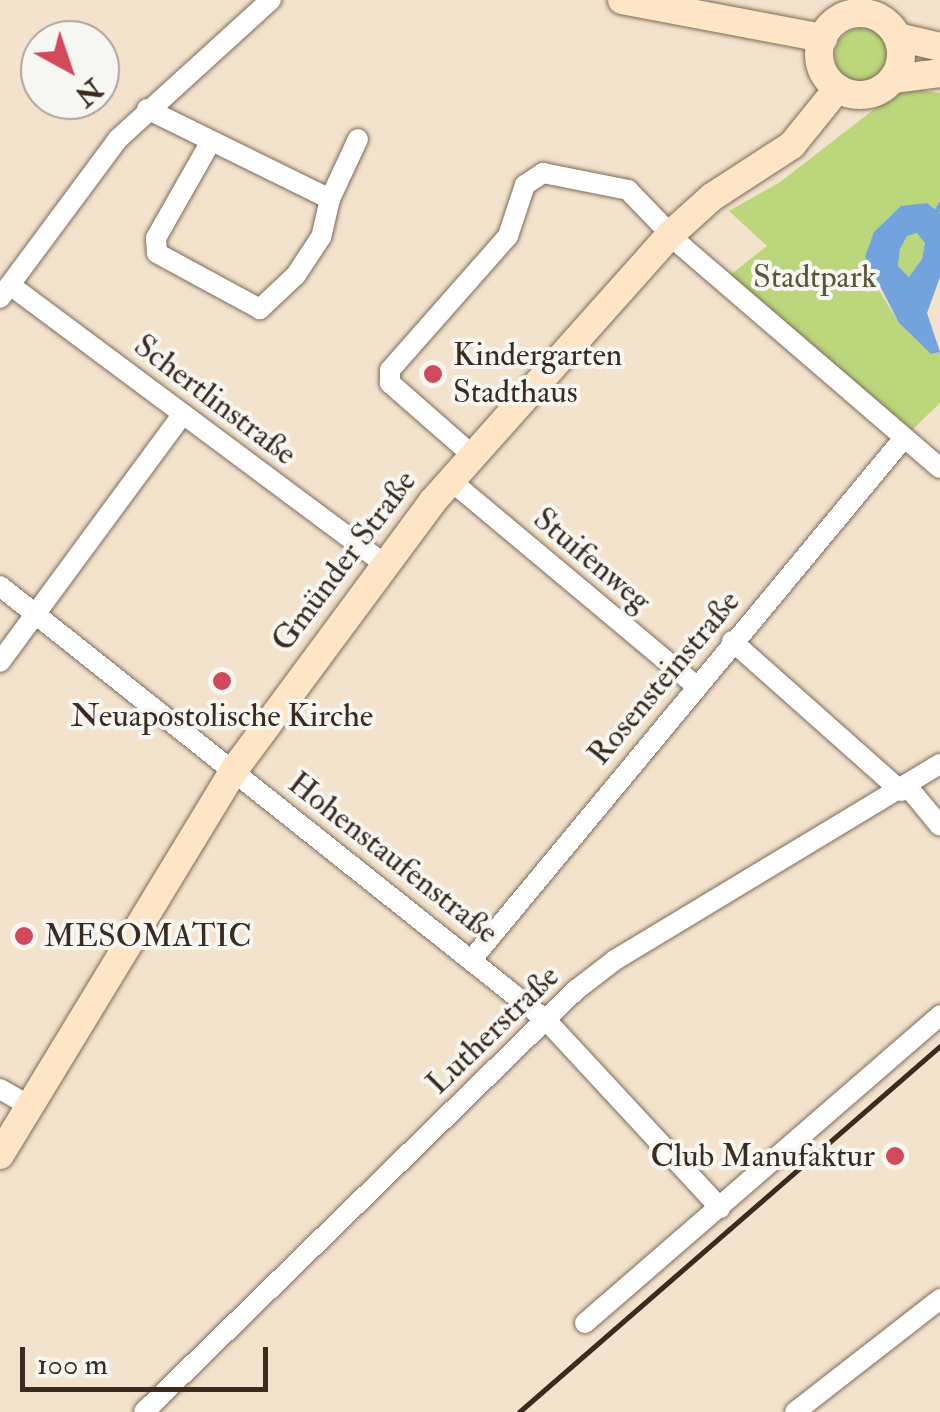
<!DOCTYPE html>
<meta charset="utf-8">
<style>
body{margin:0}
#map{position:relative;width:940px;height:1412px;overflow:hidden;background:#f4e3cc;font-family:"IM FELL Double Pica",serif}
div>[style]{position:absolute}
.green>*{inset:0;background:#bcd67c}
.round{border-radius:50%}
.water>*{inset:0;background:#72a3dc}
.stream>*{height:5px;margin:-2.5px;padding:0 2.5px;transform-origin:2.5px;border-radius:2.5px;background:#72a3dc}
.roads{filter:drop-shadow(0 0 2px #7c6b5b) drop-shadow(0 0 2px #7c6b5b)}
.street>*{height:20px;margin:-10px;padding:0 10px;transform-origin:10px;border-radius:10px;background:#fff}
.secondary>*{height:28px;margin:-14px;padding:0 14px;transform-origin:14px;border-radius:14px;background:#fee5c5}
.secondary>.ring{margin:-14px;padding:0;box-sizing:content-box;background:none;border:28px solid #fee5c5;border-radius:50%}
.rail>*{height:5px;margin:-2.5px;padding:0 2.5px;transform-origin:2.5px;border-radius:2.5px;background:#3b2a1e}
.dots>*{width:28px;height:28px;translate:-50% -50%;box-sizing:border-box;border:5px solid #f6f6f2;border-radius:50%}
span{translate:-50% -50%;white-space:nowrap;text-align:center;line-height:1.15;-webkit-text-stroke:8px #f6f6f2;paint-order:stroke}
.park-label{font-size:32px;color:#5b5536}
.poi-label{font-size:32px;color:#3b2a1e}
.left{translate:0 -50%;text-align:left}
.right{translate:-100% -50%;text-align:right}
.street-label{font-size:32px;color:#3b2a1e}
.north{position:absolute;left:20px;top:20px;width:100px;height:100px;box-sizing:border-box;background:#f6f6f2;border:2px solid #aba49d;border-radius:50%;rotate:140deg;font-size:28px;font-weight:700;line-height:40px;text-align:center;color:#3b2a1e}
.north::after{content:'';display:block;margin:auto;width:35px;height:45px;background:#d1495b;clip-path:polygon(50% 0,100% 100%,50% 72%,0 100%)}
.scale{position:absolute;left:20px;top:1347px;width:248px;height:45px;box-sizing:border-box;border:5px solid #3b2a1e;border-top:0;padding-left:12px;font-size:30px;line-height:35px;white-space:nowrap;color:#3b2a1e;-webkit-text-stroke:8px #f6f6f2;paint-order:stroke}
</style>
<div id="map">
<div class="green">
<div class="round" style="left:835px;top:28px;width:54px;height:54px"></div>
<div style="clip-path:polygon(922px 90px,940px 93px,940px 213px,927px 203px,871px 277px,899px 323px,931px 354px,940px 352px,940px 403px,912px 430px,730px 275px,767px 246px,729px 211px,780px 182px,894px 94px)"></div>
<div style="clip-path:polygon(918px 233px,925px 243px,922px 259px,909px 277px,898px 266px,900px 249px,907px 235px)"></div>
</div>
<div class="water">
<div style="clip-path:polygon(evenodd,927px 203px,940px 213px,940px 277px,927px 313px,940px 352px,931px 354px,899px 323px,865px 257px,874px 232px,901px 206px,927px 203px,917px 233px,925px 243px,922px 259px,909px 277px,898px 266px,900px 249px,907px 236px,917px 233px)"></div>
</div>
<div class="stream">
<div style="left:937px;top:210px;width:7px;rotate:-63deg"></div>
</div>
<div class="roads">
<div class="street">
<div style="left:147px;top:109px;width:204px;rotate:26.2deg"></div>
<div style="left:330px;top:199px;width:39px;rotate:103deg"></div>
<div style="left:321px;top:237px;width:45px;rotate:123.3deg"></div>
<div style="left:296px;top:275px;width:50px;rotate:136.6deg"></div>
<div style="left:260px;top:309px;width:117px;rotate:-151.5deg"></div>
<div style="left:157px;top:253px;width:15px;rotate:-94deg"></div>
<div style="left:156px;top:238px;width:109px;rotate:-60.4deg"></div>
<div style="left:330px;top:199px;width:66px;rotate:-65deg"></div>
<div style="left:10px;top:285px;width:467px;rotate:36.7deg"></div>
<div style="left:0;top:298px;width:198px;rotate:-53.4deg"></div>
<div style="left:118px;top:139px;width:207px;rotate:-42.3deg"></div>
<div style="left:471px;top:454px;width:108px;rotate:-138.8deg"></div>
<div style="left:390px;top:383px;width:13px;rotate:-90deg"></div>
<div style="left:390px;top:370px;width:179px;rotate:-48.6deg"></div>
<div style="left:508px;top:236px;width:54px;rotate:-71.6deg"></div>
<div style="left:525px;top:185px;width:22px;rotate:-34deg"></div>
<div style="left:543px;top:173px;width:87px;rotate:11.3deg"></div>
<div style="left:628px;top:190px;width:79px;rotate:46deg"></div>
<div style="left:683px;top:247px;width:339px;rotate:40.7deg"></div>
<div style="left:450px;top:480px;width:321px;rotate:39.9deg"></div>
<div style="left:0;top:586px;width:699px;rotate:38.49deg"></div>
<div style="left:547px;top:1021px;width:255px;rotate:47.2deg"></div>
<div style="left:732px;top:641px;width:226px;rotate:41.6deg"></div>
<div style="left:0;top:662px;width:308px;rotate:-53.6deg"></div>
<div style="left:908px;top:787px;width:50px;rotate:50.6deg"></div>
<div style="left:473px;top:958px;width:675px;rotate:-50.35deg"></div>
<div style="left:0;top:1089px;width:34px;rotate:30deg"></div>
<div style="left:585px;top:1323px;width:470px;rotate:-40.9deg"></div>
<div style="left:144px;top:1412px;width:604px;rotate:-44.33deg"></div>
<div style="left:576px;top:990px;width:49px;rotate:-37.6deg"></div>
<div style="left:615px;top:960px;width:380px;rotate:-31.1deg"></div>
<div style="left:795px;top:1412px;width:184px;rotate:-37.9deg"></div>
</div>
<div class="secondary">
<div style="left:622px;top:0;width:205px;rotate:10.7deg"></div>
<div class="ring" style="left:819px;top:13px;width:54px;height:54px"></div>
<div style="left:898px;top:37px;width:43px;rotate:13.4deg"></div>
<div style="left:893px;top:79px;width:47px;rotate:-7.3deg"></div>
<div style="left:0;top:1155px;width:451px;rotate:-58.7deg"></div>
<div style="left:234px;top:770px;width:333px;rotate:-53.5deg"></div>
<div style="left:432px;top:502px;width:359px;rotate:-48.3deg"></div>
<div style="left:671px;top:234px;width:55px;rotate:-42.1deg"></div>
<div style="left:712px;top:197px;width:95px;rotate:-33deg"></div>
<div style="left:792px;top:145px;width:73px;rotate:-51.1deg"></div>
</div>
</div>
<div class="rail">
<div style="left:519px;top:1412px;width:558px;rotate:-41deg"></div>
</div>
<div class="dots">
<div style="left:433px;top:374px;background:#d1495b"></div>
<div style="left:222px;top:681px;background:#d1495b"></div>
<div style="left:24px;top:936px;background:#d1495b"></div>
<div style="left:895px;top:1156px;background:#d1495b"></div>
</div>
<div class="park-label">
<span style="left:815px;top:277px">Stadtpark</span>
</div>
<div class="poi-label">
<span class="left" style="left:453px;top:374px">Kindergarten<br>Stadthaus</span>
<span style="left:222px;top:716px">Neuapostolische Kirche</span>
<span class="left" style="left:44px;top:936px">MESOMATIC</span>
<span class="right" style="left:875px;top:1156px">Club Manufaktur</span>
</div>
<div class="street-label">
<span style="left:215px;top:400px;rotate:37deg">Schertlinstraße</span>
<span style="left:592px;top:560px;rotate:40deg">Stuifenweg</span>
<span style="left:344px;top:561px;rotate:-53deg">Gmünder Straße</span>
<span style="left:664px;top:678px;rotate:-50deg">Rosensteinstraße</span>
<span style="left:393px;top:858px;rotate:38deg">Hohenstaufenstraße</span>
<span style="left:493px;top:1030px;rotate:-44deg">Lutherstraße</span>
</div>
<div class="north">N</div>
<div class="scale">100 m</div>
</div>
